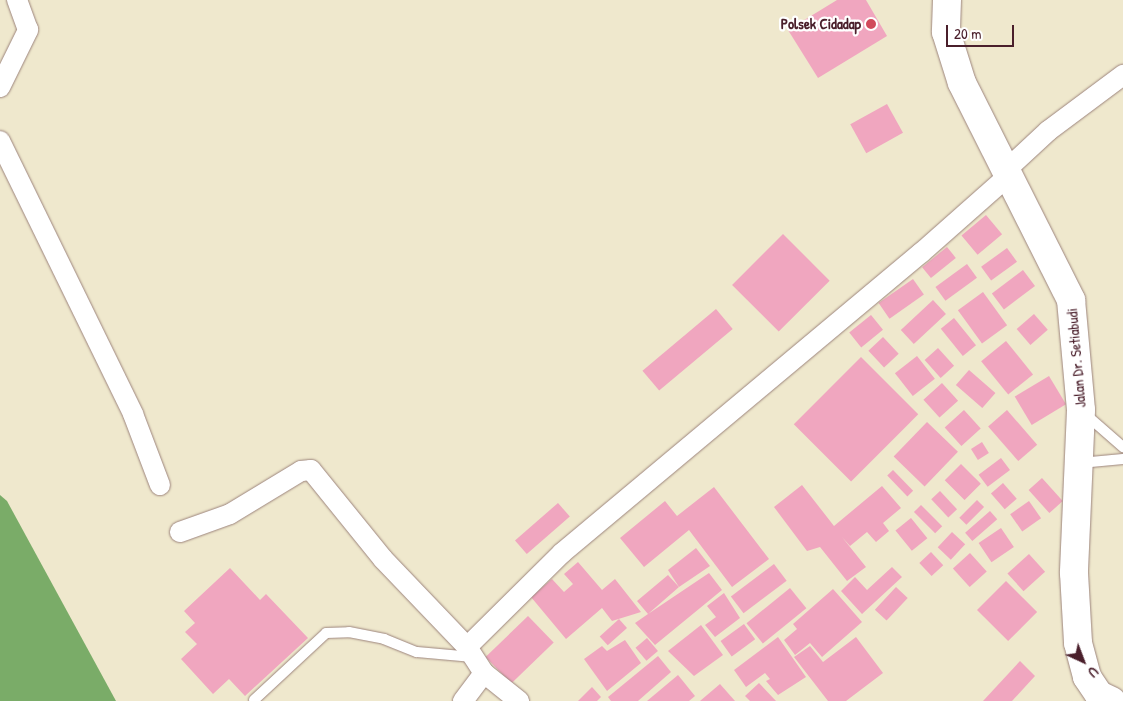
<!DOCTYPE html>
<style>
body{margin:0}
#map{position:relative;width:1123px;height:701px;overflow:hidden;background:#efe8cd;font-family:"Patrick Hand",sans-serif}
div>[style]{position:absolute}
.forest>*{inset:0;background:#7aac68}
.building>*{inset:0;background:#f0a6bf;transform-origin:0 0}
.roads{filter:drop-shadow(0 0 1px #9c847c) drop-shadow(0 0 1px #9c847c)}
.service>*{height:10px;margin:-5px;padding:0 5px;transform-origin:5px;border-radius:5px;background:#fff}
.minor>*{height:20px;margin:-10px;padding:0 10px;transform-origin:10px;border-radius:10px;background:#fff}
.primary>*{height:28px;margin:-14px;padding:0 14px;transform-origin:14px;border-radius:14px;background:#fff}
.dots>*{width:14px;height:14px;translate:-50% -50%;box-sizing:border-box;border:2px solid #fff;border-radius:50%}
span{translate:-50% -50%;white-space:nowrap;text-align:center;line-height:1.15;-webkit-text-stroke:4.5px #fff;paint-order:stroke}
.poi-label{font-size:15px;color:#4a1f2b;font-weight:700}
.right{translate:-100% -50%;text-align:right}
.street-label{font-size:15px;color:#4a1f2b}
.north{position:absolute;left:1058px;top:636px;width:50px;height:50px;-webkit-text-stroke:4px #fff;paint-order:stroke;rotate:137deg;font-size:14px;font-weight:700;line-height:20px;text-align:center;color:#4a1f2b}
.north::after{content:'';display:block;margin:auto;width:18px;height:22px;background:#4a1f2b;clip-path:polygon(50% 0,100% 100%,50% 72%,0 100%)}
.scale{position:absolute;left:946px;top:25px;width:68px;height:22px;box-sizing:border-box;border:2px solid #4a1f2b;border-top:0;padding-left:6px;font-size:15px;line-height:18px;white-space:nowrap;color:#4a1f2b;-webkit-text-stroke:4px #fff;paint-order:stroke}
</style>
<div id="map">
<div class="forest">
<div style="clip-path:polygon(0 495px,7px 501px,116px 701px,0 701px)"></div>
</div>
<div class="building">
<div style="clip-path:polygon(837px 0,866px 0,887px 36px,818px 78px,788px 30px)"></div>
<div style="left:887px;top:104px;width:33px;height:42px;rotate:61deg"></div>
<div style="left:986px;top:215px;width:25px;height:32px;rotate:50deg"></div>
<div style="left:783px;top:234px;width:66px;height:72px;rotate:45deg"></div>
<div style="left:947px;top:247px;width:14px;height:32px;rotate:51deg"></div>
<div style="left:1007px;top:248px;width:17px;height:32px;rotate:54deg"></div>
<div style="left:967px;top:264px;width:17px;height:39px;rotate:54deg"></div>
<div style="left:1023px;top:270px;width:20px;height:39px;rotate:53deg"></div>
<div style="left:913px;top:279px;width:19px;height:42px;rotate:55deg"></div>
<div style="left:983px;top:292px;width:41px;height:31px;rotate:54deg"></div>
<div style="left:933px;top:300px;width:19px;height:44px;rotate:47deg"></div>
<div style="left:716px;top:309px;width:26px;height:96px;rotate:50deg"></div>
<div style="left:1034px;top:314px;width:21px;height:23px;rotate:49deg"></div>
<div style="left:871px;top:315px;width:19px;height:28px;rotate:51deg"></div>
<div style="left:954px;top:318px;width:35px;height:17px;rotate:51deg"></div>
<div style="left:883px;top:337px;width:23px;height:20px;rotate:47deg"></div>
<div style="left:1006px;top:341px;width:43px;height:32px;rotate:51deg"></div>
<div style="left:938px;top:348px;width:24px;height:18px;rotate:48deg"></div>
<div style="left:917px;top:356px;width:29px;height:28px;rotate:52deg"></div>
<div style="left:861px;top:357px;width:81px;height:95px;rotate:45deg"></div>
<div style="left:969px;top:370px;width:35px;height:20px;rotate:41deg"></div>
<div style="left:1049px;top:376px;width:33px;height:40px;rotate:59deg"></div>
<div style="left:942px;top:383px;width:24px;height:25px;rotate:48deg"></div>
<div style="left:964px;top:410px;width:25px;height:26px;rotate:48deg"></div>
<div style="left:1007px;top:410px;width:46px;height:25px;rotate:49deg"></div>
<div style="left:927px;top:422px;width:43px;height:48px;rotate:44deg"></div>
<div style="left:982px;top:442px;width:13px;height:13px;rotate:58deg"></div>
<div style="left:1001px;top:458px;width:15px;height:28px;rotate:53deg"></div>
<div style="left:961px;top:464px;width:28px;height:23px;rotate:45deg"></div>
<div style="left:893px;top:470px;width:29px;height:8px;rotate:46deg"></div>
<div style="left:1042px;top:478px;width:31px;height:18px;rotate:48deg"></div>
<div style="left:1003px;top:483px;width:21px;height:16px;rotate:49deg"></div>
<div style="clip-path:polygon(802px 485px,834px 526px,882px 486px,901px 508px,883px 523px,889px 531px,876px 542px,867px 532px,850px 546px,842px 537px,866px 567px,847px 581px,820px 547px,807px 551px,774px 507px)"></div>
<div style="clip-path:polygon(714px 487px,769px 559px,732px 587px,689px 530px,644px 567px,620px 538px,665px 501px,677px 516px)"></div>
<div style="left:940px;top:491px;width:25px;height:12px;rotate:47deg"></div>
<div style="left:977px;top:500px;width:10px;height:25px;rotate:45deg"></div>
<div style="left:1029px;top:501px;width:21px;height:23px;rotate:55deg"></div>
<div style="left:558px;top:503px;width:18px;height:57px;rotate:49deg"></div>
<div style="left:921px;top:505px;width:30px;height:10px;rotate:45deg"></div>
<div style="left:990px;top:511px;width:11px;height:33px;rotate:49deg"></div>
<div style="left:911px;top:518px;width:26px;height:20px;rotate:51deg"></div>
<div style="left:1001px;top:528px;width:23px;height:27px;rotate:56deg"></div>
<div style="left:952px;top:532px;width:18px;height:21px;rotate:43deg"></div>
<div style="clip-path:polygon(696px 548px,710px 566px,679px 587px,668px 570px)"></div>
<div style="left:931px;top:552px;width:18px;height:16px;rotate:47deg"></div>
<div style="left:970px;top:553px;width:25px;height:23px;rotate:48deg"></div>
<div style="left:1029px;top:554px;width:24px;height:29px;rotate:48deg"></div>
<div style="clip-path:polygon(578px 562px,602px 590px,615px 579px,641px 612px,612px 621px,602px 608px,566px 639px,531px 597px,552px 579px,564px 592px,573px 584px,564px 574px)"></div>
<div style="left:774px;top:564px;width:21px;height:54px;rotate:53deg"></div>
<div style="clip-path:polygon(892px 567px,902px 577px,862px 614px,841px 591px,855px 577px,867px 590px)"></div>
<div style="clip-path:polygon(230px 568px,260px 600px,266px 594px,308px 638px,245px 696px,229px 679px,213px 694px,181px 659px,197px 644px,185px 632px,195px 623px,184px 611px)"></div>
<div style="clip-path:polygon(709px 573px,722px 590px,655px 645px,635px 623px,648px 614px,637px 601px,668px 575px,679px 587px,648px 614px)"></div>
<div style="left:1006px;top:581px;width:44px;height:41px;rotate:45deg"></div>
<div style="left:896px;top:587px;width:16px;height:31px;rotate:43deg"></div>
<div style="left:790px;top:588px;width:26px;height:56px;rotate:51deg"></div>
<div style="clip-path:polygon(833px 589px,862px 622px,822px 657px,810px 643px,795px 655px,784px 640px,797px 629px,793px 624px)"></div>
<div style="clip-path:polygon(724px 593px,740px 618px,715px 637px,705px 625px,716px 617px,707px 606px)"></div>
<div style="left:528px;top:616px;width:37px;height:59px;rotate:46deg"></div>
<div style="left:619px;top:619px;width:12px;height:26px;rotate:48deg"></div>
<div style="left:744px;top:624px;width:19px;height:29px;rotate:54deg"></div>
<div style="clip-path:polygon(701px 625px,723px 655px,694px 676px,668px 651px)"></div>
<div style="clip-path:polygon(778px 637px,806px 677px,778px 695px,766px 681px,770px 679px,765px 673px,746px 687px,734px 670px)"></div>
<div style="clip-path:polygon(856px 637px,883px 673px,846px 701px,828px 701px,794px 657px,810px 646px,823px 662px)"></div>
<div style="left:647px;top:638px;width:17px;height:15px;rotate:50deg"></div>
<div style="clip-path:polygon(625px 640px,641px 663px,607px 691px,584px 659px,602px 646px,607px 651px)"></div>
<div style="clip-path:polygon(658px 656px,671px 672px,638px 701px,611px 701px,608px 697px)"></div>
<div style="clip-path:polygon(1020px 661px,1035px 676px,1012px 701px,983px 701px)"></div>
<div style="clip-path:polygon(678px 675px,695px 696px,689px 701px,647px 701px)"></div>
<div style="clip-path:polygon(759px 683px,776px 701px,750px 701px,745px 696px)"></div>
<div style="clip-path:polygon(720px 684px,735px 701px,700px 701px)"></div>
<div style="clip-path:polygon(592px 687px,601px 697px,597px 701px,578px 701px)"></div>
</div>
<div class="roads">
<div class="service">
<div style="left:1084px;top:413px;width:52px;rotate:41.1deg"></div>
<div style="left:1080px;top:463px;width:43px;rotate:-5.3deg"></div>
<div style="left:254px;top:700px;width:98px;rotate:-42.9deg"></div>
<div style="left:326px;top:633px;width:23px;rotate:-2deg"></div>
<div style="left:349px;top:632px;width:36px;rotate:11deg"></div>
<div style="left:384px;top:639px;width:35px;rotate:22deg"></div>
<div style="left:417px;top:652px;width:56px;rotate:5.1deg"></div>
</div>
<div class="minor">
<div style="left:0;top:87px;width:64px;rotate:-63.8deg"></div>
<div style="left:28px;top:30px;width:32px;rotate:-110deg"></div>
<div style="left:0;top:141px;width:304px;rotate:64deg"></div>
<div style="left:133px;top:414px;width:76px;rotate:69.2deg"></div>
<div style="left:1005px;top:171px;width:59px;rotate:-42.9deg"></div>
<div style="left:1048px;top:131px;width:94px;rotate:-36.7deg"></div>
<div style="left:180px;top:532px;width:53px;rotate:-19.8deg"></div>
<div style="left:230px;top:514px;width:83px;rotate:-31.2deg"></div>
<div style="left:301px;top:471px;width:10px;rotate:-6deg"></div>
<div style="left:311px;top:470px;width:114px;rotate:51deg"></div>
<div style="left:383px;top:559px;width:122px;rotate:46.3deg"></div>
<div style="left:467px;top:647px;width:31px;rotate:57deg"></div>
<div style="left:484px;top:673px;width:45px;rotate:38.7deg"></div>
<div style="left:467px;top:647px;width:134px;rotate:-44.7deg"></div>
<div style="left:562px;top:553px;width:468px;rotate:-39.9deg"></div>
<div style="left:921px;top:253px;width:115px;rotate:-41.5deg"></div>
<div style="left:463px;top:701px;width:35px;rotate:-53deg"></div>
</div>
<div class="primary">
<div style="left:947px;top:0;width:32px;rotate:92deg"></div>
<div style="left:946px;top:32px;width:53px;rotate:72.6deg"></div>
<div style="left:962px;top:83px;width:243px;rotate:63.3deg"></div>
<div style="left:1071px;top:300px;width:110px;rotate:84.8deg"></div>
<div style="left:1081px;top:410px;width:163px;rotate:92.5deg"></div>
<div style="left:1074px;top:573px;width:70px;rotate:86.7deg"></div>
<div style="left:1078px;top:643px;width:35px;rotate:75deg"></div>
<div style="left:1087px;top:677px;width:22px;rotate:56deg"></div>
<div style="left:1099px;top:695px;width:14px;rotate:25deg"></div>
</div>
</div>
<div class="dots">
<div style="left:871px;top:24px;background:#d1495b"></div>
</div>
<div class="poi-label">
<span class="right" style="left:861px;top:24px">Polsek Cidadap</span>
</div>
<div class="street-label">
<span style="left:1076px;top:358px;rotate:-95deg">Jalan Dr. Setiabudi</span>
</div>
<div class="north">U</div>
<div class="scale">20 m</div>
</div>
